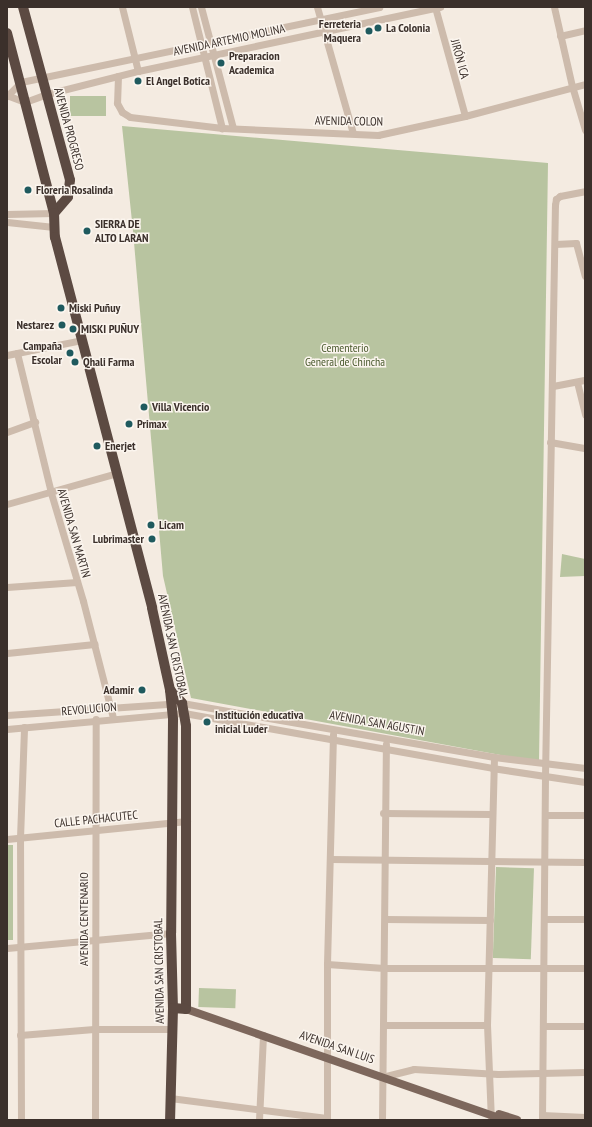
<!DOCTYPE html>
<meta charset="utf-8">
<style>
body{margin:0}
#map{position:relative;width:592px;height:1127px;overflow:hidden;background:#f4ebe1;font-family:"PT Sans Narrow",sans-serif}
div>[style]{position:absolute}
.green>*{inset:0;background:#b8c4a0;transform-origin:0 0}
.minor>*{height:7px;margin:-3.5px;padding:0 3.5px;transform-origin:3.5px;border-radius:3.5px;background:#cdbbac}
.major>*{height:8px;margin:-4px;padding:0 4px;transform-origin:4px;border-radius:4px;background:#7d675c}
.highway>*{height:10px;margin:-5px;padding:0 5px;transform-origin:5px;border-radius:5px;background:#5c4a42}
.dots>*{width:11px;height:11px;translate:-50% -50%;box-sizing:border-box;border:2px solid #fbf5ee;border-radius:50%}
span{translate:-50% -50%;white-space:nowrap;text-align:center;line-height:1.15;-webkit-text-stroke:3px #fbf5ee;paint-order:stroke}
.poi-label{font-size:12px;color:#3b302b;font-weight:700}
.right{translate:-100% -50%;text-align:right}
.left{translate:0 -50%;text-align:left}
.street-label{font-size:12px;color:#3b302b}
.park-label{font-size:12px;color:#4a5a2e}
.frame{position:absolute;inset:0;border:8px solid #3b302b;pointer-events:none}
</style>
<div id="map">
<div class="green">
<div style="left:70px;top:96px;width:36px;height:20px"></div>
<div style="clip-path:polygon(122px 126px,548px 163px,539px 762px,191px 698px,163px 576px,133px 231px)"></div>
<div style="clip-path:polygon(562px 554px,585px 559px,585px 576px,560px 577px)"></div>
<div style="left:13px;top:845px;width:95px;height:6px;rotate:90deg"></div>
<div style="left:496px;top:867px;width:38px;height:91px;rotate:2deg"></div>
<div style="left:199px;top:988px;width:37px;height:19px;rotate:2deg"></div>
</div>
<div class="minor">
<div style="left:122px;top:7px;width:66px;rotate:76deg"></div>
<div style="left:192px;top:7px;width:125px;rotate:76.1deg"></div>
<div style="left:201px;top:7px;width:125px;rotate:75.2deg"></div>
<div style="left:317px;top:7px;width:131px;rotate:74.1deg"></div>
<div style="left:435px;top:7px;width:113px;rotate:74.6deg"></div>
<div style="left:554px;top:7px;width:81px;rotate:77.2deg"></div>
<div style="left:572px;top:86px;width:46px;rotate:73.5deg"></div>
<div style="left:560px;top:36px;width:26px;rotate:-13deg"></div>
<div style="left:118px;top:76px;width:27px;rotate:92deg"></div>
<div style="left:117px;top:103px;width:10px;rotate:61deg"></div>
<div style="left:122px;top:112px;width:9px;rotate:32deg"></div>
<div style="left:130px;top:117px;width:93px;rotate:6.8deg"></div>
<div style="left:222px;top:128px;width:156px;rotate:2.6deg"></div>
<div style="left:378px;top:135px;width:89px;rotate:-12.3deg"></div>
<div style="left:465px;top:116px;width:124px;rotate:-14.9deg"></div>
<div style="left:7px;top:96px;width:20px;rotate:-45deg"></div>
<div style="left:21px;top:82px;width:366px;rotate:-11.8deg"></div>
<div style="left:9px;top:96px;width:17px;rotate:21deg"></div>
<div style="left:25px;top:102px;width:23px;rotate:-20deg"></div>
<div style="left:47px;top:94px;width:94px;rotate:-14.2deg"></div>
<div style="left:138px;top:71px;width:309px;rotate:-12deg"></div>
<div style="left:7px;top:214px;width:47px;rotate:-1.2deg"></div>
<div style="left:7px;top:222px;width:47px;rotate:6.1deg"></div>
<div style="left:555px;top:244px;width:21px;rotate:-3deg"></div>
<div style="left:576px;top:243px;width:34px;rotate:75deg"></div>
<div style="left:17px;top:353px;width:144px;rotate:76.3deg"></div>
<div style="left:51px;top:493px;width:113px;rotate:73.5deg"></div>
<div style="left:83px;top:601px;width:121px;rotate:75.6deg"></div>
<div style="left:7px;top:355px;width:76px;rotate:-11.3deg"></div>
<div style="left:577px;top:382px;width:34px;rotate:76deg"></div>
<div style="left:553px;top:386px;width:33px;rotate:-11deg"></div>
<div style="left:7px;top:432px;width:30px;rotate:-20deg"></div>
<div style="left:550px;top:442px;width:36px;rotate:10deg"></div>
<div style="left:7px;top:504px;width:114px;rotate:-15.7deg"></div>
<div style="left:7px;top:587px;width:70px;rotate:-4.1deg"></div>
<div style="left:7px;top:653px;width:88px;rotate:-5.8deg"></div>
<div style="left:7px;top:715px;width:175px;rotate:-3.9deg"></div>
<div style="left:182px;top:703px;width:317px;rotate:9.8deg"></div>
<div style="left:494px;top:757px;width:92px;rotate:6.9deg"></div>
<div style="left:7px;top:729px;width:178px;rotate:-5.2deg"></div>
<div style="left:184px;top:713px;width:313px;rotate:10.1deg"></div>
<div style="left:492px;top:768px;width:94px;rotate:8.6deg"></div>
<div style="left:383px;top:813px;width:108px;rotate:0.5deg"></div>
<div style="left:546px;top:815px;width:39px"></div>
<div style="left:7px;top:839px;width:181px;rotate:-5.7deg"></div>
<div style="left:331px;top:859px;width:254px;rotate:0.7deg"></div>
<div style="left:385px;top:919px;width:105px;rotate:0.5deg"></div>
<div style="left:544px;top:919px;width:41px"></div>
<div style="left:7px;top:948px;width:165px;rotate:-5.2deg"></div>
<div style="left:327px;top:964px;width:57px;rotate:4deg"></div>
<div style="left:384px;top:968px;width:201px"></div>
<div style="left:383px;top:1025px;width:104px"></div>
<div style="left:543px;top:1026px;width:42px"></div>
<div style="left:20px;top:1035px;width:74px;rotate:-4.6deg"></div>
<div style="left:94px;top:1029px;width:79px"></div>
<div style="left:382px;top:1077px;width:33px;rotate:-14deg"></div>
<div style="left:414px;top:1069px;width:84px;rotate:3.4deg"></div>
<div style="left:498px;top:1074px;width:87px;rotate:-1.3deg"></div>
<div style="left:170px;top:1098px;width:158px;rotate:7.3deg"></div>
<div style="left:542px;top:1115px;width:43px;rotate:2.7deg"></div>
<div style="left:21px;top:1120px;width:282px;rotate:-90.2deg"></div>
<div style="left:20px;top:838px;width:111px;rotate:-87.9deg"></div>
<div style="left:95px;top:1120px;width:401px;rotate:-89.9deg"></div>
<div style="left:259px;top:1120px;width:85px;rotate:-87.3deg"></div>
<div style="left:327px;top:1120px;width:156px;rotate:-90deg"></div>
<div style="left:327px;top:964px;width:230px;rotate:-88.5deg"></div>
<div style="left:382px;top:1120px;width:376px;rotate:-89.4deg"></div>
<div style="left:491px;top:1120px;width:95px;rotate:-92.4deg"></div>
<div style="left:487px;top:1025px;width:268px;rotate:-88.5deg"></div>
<div style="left:542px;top:1120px;width:344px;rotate:-89.5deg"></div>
<div style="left:545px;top:776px;width:571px;rotate:-89deg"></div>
<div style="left:555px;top:205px;width:6px;rotate:-81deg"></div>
<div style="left:556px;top:199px;width:5px;rotate:-37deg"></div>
<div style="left:560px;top:196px;width:25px;rotate:-11deg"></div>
</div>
<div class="major">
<div style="left:186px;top:1009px;width:337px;rotate:19.2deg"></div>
<div style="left:499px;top:1114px;width:19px;rotate:18deg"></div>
</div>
<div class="highway">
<div style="left:23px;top:7px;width:179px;rotate:74.8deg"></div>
<div style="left:70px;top:180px;width:17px;rotate:97deg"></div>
<div style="left:68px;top:197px;width:21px;rotate:131deg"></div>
<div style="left:7px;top:33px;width:186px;rotate:75.4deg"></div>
<div style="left:54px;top:213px;width:24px;rotate:88deg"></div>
<div style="left:55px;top:237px;width:383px;rotate:75.3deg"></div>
<div style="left:152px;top:608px;width:84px;rotate:77.6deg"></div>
<div style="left:170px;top:690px;width:30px;rotate:84deg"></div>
<div style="left:173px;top:720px;width:213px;rotate:90.5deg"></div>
<div style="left:171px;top:933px;width:75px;rotate:88.5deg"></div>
<div style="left:173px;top:1008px;width:112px;rotate:91.5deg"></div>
<div style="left:170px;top:690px;width:18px;rotate:47deg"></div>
<div style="left:182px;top:703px;width:23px;rotate:80deg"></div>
<div style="left:186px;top:726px;width:283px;rotate:90deg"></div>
<div style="left:186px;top:1009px;width:13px;rotate:-176deg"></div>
</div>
<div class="dots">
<div style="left:378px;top:28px;background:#1f5a5e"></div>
<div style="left:369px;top:31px;background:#1f5a5e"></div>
<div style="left:221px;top:63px;background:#1f5a5e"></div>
<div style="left:138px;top:81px;background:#1f5a5e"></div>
<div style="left:28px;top:190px;background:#1f5a5e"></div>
<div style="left:87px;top:231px;background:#1f5a5e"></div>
<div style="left:61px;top:308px;background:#1f5a5e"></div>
<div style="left:62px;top:325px;background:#1f5a5e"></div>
<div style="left:73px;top:329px;background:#1f5a5e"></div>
<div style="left:70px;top:353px;background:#1f5a5e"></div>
<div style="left:75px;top:362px;background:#1f5a5e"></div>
<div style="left:144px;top:407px;background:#1f5a5e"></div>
<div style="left:129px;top:424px;background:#1f5a5e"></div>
<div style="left:97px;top:446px;background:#1f5a5e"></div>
<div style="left:151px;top:525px;background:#1f5a5e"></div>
<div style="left:152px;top:539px;background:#1f5a5e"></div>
<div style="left:142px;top:690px;background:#1f5a5e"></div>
<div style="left:207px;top:722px;background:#1f5a5e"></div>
</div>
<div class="poi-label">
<span class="right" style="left:361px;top:31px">Ferreteria<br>Maquera</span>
<span class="left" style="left:386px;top:28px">La Colonia</span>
<span class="left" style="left:229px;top:63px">Preparacion<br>Academica</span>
<span class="left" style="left:146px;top:81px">El Angel Botica</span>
<span class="left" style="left:36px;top:190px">Floreria Rosalinda</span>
<span class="left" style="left:95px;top:231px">SIERRA DE<br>ALTO LARAN</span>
<span class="left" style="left:69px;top:308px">Miski Puñuy</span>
<span class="right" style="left:54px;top:325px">Nestarez</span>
<span class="left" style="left:81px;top:329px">MISKI PUÑUY</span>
<span class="right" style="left:62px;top:353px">Campaña<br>Escolar</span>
<span class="left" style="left:83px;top:362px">Qhali Farma</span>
<span class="left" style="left:152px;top:407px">Villa Vicencio</span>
<span class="left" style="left:137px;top:424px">Primax</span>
<span class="left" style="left:105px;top:446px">Enerjet</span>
<span class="left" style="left:159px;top:525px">Licam</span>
<span class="right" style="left:144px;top:539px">Lubrimaster</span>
<span class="right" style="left:134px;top:690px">Adamir</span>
<span class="left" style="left:215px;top:722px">Institución educativa<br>inicial Luder</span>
</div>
<div class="street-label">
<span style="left:229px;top:40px;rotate:-12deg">AVENIDA ARTEMIO MOLINA</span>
<span style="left:460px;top:59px;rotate:75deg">JIRÓN ICA</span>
<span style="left:349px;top:121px;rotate:1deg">AVENIDA COLON</span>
<span style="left:69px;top:129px;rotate:75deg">AVENIDA PROGRESO</span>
<span style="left:74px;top:533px;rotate:74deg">AVENIDA SAN MARTIN</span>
<span style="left:173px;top:646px;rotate:78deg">AVENIDA SAN CRISTOBAL</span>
<span style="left:89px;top:709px;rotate:-5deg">REVOLUCION</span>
<span style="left:377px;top:723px;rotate:10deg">AVENIDA SAN AGUSTIN</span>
<span style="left:96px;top:819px;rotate:-6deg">CALLE PACHACUTEC</span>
<span style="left:84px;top:919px;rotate:-90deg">AVENIDA CENTENARIO</span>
<span style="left:159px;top:971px;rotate:-91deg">AVENIDA SAN CRISTOBAL</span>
<span style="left:337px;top:1047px;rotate:19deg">AVENIDA SAN LUIS</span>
</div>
<div class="park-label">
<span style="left:345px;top:355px">Cementerio<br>General de Chincha</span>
</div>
<div class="frame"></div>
</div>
